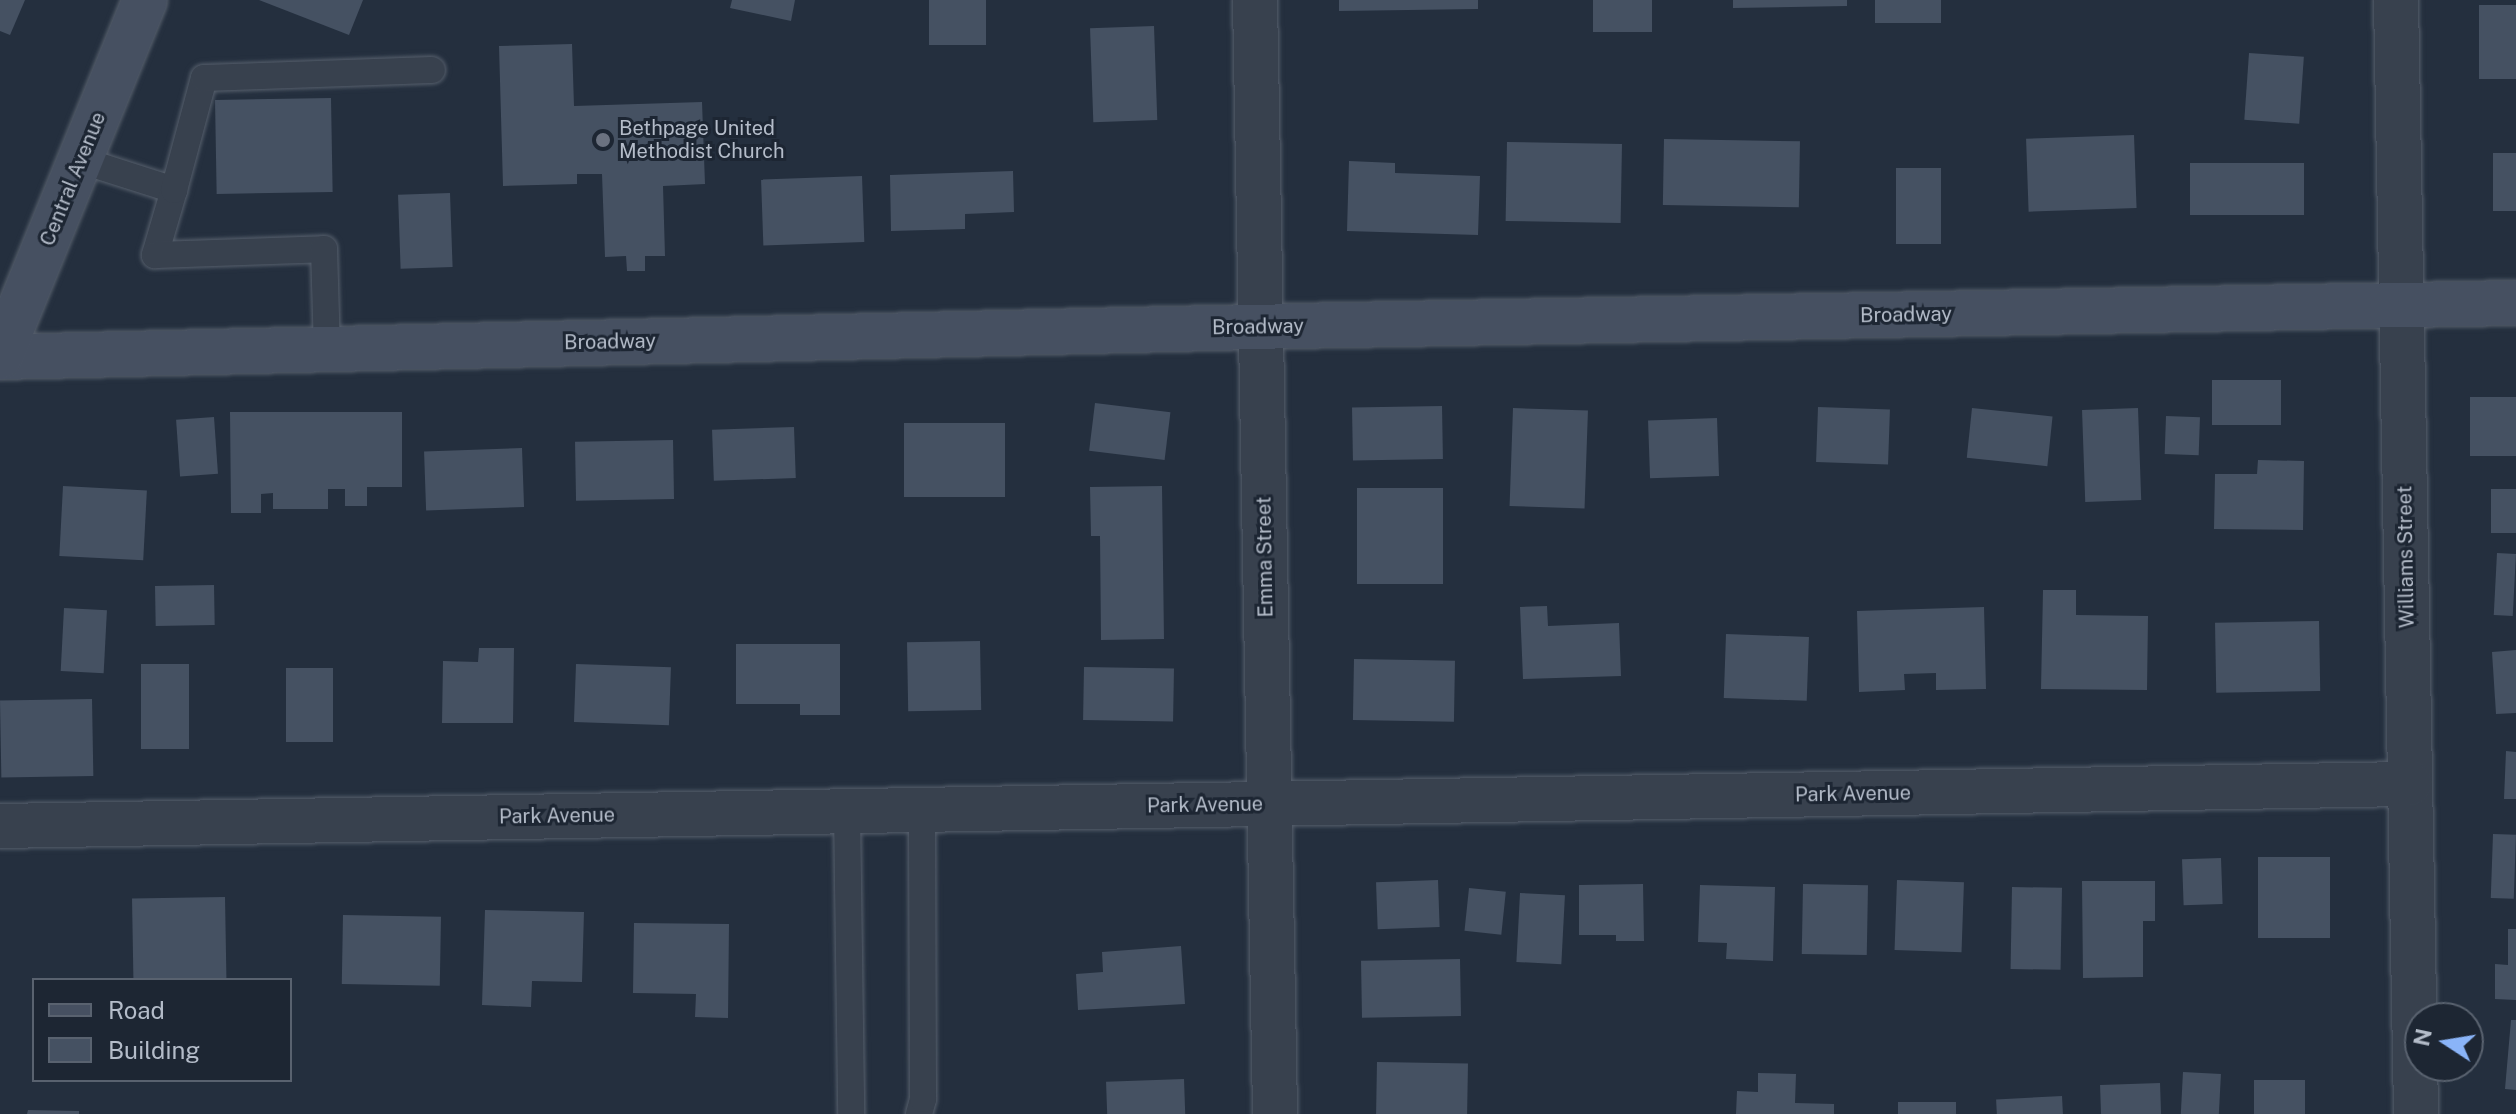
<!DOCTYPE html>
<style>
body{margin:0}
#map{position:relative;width:2516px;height:1114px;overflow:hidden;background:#242f3e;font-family:"Public Sans",sans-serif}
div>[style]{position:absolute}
.building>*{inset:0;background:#455162;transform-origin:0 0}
.roads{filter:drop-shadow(0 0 2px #565f6c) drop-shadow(0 0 2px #565f6c)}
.service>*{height:26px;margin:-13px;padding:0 13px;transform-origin:13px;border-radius:13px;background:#38414e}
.minor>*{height:44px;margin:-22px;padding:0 22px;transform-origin:22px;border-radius:22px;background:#38414e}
.secondary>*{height:44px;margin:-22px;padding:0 22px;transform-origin:22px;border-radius:22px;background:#465061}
.dots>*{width:22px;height:22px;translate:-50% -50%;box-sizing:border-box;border:4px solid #1d2633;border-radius:50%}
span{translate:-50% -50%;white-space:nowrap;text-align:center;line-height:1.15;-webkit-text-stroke:6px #1d2633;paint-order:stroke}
.poi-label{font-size:20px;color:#b4bcc9}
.left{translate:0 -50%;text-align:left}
.street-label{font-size:20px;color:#b4bcc9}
.legend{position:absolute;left:32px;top:978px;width:260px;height:104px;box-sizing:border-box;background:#1d2633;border:2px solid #59626f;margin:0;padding:10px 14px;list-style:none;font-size:24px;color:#b4bcc9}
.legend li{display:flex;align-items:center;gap:16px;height:40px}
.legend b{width:40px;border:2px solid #59626f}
.north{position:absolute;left:2404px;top:1002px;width:80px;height:80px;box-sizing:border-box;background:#1d2633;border:2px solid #59626f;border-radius:50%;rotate:282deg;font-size:22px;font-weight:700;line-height:32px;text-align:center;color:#b4bcc9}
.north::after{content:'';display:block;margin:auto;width:28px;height:36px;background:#8ab4f8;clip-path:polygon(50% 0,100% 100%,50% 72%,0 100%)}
</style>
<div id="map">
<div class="building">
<div style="clip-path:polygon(0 0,25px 0,10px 35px,0 31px)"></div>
<div style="clip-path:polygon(259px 0,363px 0,349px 35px)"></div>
<div style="clip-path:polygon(732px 0,795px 0,791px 21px,730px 8px)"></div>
<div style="left:929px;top:0;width:57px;height:45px"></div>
<div style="clip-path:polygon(1339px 0,1478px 0,1478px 9px,1339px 11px)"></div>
<div style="left:1593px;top:0;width:59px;height:32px"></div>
<div style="clip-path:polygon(1733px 0,1847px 0,1847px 6px,1733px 8px)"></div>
<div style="left:1875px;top:0;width:66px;height:23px"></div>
<div style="left:2516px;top:5px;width:74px;height:37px;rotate:90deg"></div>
<div style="left:1154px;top:26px;width:94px;height:64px;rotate:88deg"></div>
<div style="clip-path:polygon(572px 44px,574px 106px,702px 102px,705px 184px,663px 186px,665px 256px,645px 256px,645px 271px,627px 271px,626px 256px,605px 257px,602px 174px,577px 174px,577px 184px,503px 186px,499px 46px)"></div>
<div style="left:2249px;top:53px;width:55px;height:67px;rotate:4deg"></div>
<div style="left:331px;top:98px;width:94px;height:116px;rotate:89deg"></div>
<div style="left:2134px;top:135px;width:73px;height:108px;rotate:88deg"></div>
<div style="left:1664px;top:139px;width:136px;height:66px;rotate:1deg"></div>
<div style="left:1507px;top:142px;width:115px;height:79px;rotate:1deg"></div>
<div style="left:2493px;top:153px;width:23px;height:58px"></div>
<div style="clip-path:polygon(1349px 161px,1395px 163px,1395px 173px,1480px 176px,1478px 235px,1347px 231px)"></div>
<div style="left:2190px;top:163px;width:114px;height:52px"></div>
<div style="left:1896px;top:168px;width:45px;height:76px"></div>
<div style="clip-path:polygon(1013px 171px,1014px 212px,965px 214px,965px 229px,891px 231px,890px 175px)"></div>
<div style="left:862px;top:176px;width:66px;height:101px;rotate:88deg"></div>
<div style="left:450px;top:193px;width:74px;height:52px;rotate:88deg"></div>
<div style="left:2281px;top:380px;width:45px;height:69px;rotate:90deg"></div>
<div style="left:2516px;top:397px;width:59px;height:46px;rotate:90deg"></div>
<div style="left:1095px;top:403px;width:76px;height:48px;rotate:7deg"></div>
<div style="left:1442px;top:406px;width:53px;height:90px;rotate:89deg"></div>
<div style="left:1818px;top:407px;width:72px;height:55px;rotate:2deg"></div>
<div style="left:1513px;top:408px;width:75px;height:98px;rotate:2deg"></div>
<div style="left:1972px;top:408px;width:81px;height:50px;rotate:6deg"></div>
<div style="left:2138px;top:408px;width:92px;height:56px;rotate:88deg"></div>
<div style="clip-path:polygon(230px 412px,402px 412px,402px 487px,367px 487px,367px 506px,345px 506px,345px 489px,328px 489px,328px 509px,273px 509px,273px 493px,261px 494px,261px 513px,231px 513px)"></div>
<div style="left:2166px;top:416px;width:34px;height:38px;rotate:2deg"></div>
<div style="left:214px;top:417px;width:57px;height:38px;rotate:86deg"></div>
<div style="left:1717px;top:418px;width:58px;height:69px;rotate:88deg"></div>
<div style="left:904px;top:423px;width:101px;height:74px"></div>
<div style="left:794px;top:427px;width:51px;height:82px;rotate:88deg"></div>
<div style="left:673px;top:440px;width:59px;height:98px;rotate:89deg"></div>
<div style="left:522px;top:448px;width:59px;height:98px;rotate:88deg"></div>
<div style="clip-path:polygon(2258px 460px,2304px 461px,2303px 530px,2214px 529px,2215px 474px,2257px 474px)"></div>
<div style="left:63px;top:486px;width:84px;height:70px;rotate:3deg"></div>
<div style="clip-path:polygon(1162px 486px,1164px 639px,1101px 640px,1100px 536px,1091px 536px,1090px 487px)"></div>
<div style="left:1443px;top:488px;width:96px;height:86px;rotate:90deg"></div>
<div style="left:2491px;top:489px;width:25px;height:44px"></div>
<div style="left:2497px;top:553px;width:19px;height:62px;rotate:3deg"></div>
<div style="left:214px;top:585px;width:40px;height:59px;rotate:89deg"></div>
<div style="clip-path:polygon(2043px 590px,2076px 590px,2076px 615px,2148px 616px,2147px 690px,2041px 689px)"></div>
<div style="clip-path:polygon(1547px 606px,1548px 626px,1619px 623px,1621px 676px,1523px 679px,1520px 607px)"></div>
<div style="clip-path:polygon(1984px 607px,1986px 689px,1936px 690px,1936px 673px,1904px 674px,1905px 690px,1859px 692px,1857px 611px)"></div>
<div style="left:64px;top:608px;width:43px;height:63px;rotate:3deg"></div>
<div style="left:2319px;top:621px;width:70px;height:104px;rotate:89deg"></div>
<div style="left:1726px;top:634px;width:83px;height:64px;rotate:2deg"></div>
<div style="left:980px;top:641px;width:69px;height:73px;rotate:89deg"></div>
<div style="clip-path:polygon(736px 644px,840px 644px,840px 715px,800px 715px,800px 704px,736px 704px)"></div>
<div style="clip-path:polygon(479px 648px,514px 648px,513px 723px,442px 723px,443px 661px,478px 662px)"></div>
<div style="clip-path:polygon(2516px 650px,2516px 713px,2496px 714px,2492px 652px)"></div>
<div style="left:1354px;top:659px;width:101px;height:61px;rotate:1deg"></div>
<div style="left:141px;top:664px;width:48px;height:85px"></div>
<div style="left:576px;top:664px;width:95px;height:58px;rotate:2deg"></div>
<div style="left:1084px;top:667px;width:90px;height:53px;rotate:1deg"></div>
<div style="left:286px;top:668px;width:47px;height:74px"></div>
<div style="left:92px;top:699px;width:77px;height:92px;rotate:89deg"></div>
<div style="clip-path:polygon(2506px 751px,2516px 752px,2516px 799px,2504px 799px)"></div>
<div style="left:2493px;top:834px;width:23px;height:64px;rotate:2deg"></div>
<div style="left:2258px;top:857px;width:72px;height:81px"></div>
<div style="left:2221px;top:858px;width:46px;height:39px;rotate:88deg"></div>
<div style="left:1438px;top:880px;width:47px;height:62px;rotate:88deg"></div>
<div style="left:1897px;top:880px;width:67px;height:70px;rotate:2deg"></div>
<div style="clip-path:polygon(2082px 881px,2155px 881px,2155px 921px,2143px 921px,2143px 977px,2083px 978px)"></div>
<div style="clip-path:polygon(1643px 884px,1644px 941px,1616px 941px,1616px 935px,1579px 935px,1579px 885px)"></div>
<div style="left:1803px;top:884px;width:65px;height:70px;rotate:1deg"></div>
<div style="clip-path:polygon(1700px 885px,1775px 887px,1773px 961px,1726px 959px,1727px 943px,1698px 942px)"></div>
<div style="left:2012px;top:887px;width:50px;height:82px;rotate:1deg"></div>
<div style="left:1469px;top:888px;width:37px;height:43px;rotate:6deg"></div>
<div style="left:1520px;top:893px;width:45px;height:69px;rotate:3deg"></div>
<div style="left:225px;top:897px;width:83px;height:93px;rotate:89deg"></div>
<div style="clip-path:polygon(485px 910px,584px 912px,582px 982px,532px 981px,531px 1007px,482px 1005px)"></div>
<div style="left:343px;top:915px;width:98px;height:69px;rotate:1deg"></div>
<div style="clip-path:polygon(634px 923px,729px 924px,728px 1018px,695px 1017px,696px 994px,633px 993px)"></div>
<div style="clip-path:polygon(2508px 929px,2516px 929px,2516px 1000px,2495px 999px,2495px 964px,2508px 965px)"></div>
<div style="clip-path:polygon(1181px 946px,1185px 1004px,1078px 1010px,1076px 974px,1103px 972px,1102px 952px)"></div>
<div style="left:1460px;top:959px;width:57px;height:99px;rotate:89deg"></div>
<div style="clip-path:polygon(2511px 1020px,2516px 1020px,2516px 1090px,2505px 1089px)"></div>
<div style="left:1377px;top:1062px;width:91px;height:52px;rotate:1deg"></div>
<div style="left:2183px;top:1072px;width:38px;height:42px;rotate:3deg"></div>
<div style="clip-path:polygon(1758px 1073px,1796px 1074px,1795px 1103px,1834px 1104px,1834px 1114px,1736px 1114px,1737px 1091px,1758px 1092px)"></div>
<div style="left:1184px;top:1079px;width:35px;height:78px;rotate:88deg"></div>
<div style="left:2254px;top:1080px;width:51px;height:34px"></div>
<div style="left:2160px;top:1083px;width:31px;height:60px;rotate:88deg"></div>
<div style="left:2062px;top:1096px;width:18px;height:66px;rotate:87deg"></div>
<div style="left:1898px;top:1102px;width:58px;height:12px"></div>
<div style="clip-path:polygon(28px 1110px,79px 1111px,79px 1114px,27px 1114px)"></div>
</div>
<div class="roads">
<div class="service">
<div style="left:80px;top:160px;width:99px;rotate:17.7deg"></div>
<div style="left:174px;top:190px;width:68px;rotate:106.3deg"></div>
<div style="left:155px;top:255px;width:169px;rotate:-2deg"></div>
<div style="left:324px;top:249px;width:99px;rotate:88.3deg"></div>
<div style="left:174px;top:190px;width:116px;rotate:-75deg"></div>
<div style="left:204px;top:78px;width:228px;rotate:-2deg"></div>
<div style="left:847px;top:811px;width:303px;rotate:89.2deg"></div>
<div style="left:919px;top:1114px;width:16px;rotate:-75deg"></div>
<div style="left:923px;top:1099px;width:289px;rotate:-90.2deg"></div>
</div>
<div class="minor">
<div style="left:1255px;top:0;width:1114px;rotate:88.97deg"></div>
<div style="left:2396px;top:0;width:1114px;rotate:88.97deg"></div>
<div style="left:0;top:826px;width:2410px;rotate:-1deg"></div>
</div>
<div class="secondary">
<div style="left:0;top:357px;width:1293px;rotate:-1.37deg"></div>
<div style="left:1293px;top:326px;width:1223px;rotate:-1.08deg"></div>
<div style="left:0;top:357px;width:385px;rotate:-67.9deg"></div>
</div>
</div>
<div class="dots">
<div style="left:603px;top:140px;background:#6b7280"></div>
</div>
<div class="poi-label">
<span class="left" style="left:619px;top:140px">Bethpage United<br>Methodist Church</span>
</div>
<div class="street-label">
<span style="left:73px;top:179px;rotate:-68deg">Central Avenue</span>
<span style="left:1906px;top:315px;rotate:-1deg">Broadway</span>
<span style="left:1258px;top:327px;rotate:-1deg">Broadway</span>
<span style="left:610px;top:342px;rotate:-1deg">Broadway</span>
<span style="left:1265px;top:557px;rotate:-91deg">Emma Street</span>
<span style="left:2406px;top:557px;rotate:-91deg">Williams Street</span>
<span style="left:1853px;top:794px;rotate:-1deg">Park Avenue</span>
<span style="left:1205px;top:805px;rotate:-1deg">Park Avenue</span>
<span style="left:557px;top:816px;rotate:-1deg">Park Avenue</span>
</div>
<ul class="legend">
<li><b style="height:10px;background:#465061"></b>Road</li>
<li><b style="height:22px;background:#455162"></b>Building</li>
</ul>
<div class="north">N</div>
</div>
